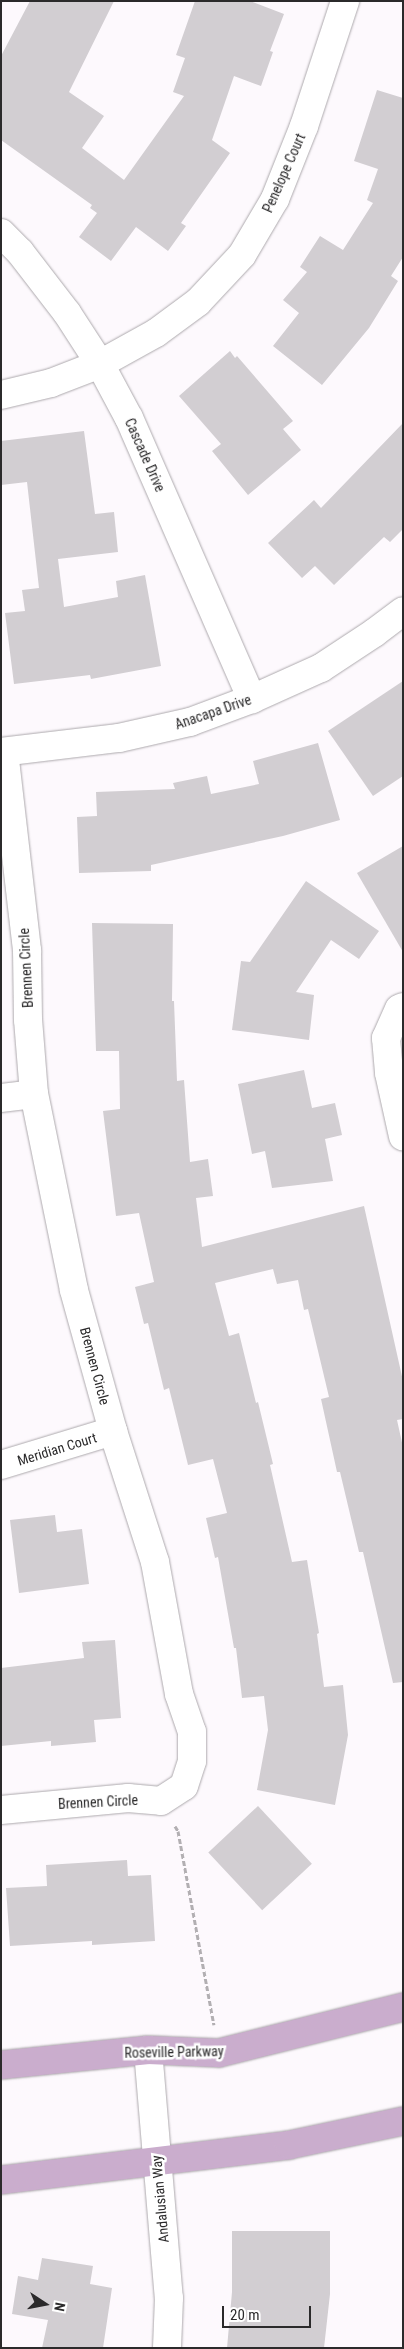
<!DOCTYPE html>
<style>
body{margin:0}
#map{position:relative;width:404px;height:2349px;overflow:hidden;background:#fdf9fd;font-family:"Roboto Condensed",sans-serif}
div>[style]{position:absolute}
.building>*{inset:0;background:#d2ced2;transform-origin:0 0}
.path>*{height:3px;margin-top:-1.5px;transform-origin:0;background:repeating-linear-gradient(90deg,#b2afb2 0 5px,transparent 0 7.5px)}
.roads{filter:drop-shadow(0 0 1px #ada9ad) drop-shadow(0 0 1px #ada9ad)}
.minor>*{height:28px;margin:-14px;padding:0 14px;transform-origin:14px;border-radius:14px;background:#fff}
.major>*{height:28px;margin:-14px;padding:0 14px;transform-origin:14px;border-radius:14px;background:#caadcd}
span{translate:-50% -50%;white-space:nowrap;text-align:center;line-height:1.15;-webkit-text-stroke:5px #fff;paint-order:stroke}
.street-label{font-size:14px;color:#2b2a2b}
.frame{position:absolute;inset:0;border:2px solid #2b2a2b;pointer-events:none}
.north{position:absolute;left:20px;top:2279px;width:50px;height:50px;-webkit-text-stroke:4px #fff;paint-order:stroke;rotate:101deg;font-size:14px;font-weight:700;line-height:20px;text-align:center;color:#2b2a2b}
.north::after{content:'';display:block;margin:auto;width:18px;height:22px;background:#2b2a2b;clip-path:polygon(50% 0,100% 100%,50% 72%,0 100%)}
.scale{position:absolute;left:222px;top:2306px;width:89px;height:22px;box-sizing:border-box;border:2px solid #2b2a2b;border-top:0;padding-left:6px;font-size:15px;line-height:18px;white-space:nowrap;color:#2b2a2b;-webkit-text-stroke:4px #fff;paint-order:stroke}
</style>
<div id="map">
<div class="building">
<div style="clip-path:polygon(30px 1px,114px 1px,69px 92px,104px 116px,82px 148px,124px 180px,184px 96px,173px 92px,185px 58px,176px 55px,195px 1px,250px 1px,284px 14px,270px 51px,273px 52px,261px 86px,234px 76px,212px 140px,230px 153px,181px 223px,186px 226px,168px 251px,136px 227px,111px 261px,79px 237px,97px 213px,90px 208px,92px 205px,1px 140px,1px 56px)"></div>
<div style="clip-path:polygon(377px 90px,403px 98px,403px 257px,391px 276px,398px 281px,369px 328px,322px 385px,273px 346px,299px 313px,283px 300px,307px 272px,300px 267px,320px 236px,343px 250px,373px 203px,367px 200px,378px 169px,354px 161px)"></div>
<div style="clip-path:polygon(230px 351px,235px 358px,237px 356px,293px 421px,283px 429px,301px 450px,248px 495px,212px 451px,221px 444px,179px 396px)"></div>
<div style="clip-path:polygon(403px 423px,403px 529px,390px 542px,384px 537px,334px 585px,315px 566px,302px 578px,268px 543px,314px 500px,321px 508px)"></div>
<div style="clip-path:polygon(84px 431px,95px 514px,114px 512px,118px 552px,58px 559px,64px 607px,118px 597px,116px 581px,145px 575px,161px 666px,91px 679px,90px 675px,14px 684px,5px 613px,25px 611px,22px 590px,39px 588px,27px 482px,1px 485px,1px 441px)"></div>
<div style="clip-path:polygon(403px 681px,403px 776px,373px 796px,328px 731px)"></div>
<div style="clip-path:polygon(318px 743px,340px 820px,283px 836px,151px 865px,151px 871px,79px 873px,77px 817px,97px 816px,96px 792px,175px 789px,173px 783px,207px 776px,211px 794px,259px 784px,253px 761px)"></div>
<div style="clip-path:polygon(403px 846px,403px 952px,357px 873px)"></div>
<div style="clip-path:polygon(306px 881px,379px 931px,359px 959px,331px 940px,296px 992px,314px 995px,309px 1040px,232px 1030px,241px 961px,250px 962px)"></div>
<div style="clip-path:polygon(92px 923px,173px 924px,172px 1001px,174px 1001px,177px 1081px,184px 1080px,190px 1162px,208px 1159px,213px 1196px,196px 1198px,202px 1247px,364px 1206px,403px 1381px,403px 1419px,397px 1420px,403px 1447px,403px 1682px,393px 1683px,363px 1552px,359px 1552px,340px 1472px,337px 1472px,321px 1399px,329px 1397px,308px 1309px,304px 1310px,298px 1280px,277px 1284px,273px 1269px,215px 1283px,229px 1336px,239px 1333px,256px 1403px,258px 1402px,273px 1464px,270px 1465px,292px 1562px,307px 1560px,319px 1633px,317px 1634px,324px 1687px,343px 1685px,348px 1735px,335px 1805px,257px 1790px,268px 1730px,264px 1696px,242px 1698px,236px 1648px,234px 1648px,218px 1557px,215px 1558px,206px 1518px,227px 1513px,213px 1459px,188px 1465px,169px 1388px,164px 1390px,148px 1323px,144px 1324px,135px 1287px,154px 1282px,139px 1213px,116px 1216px,103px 1111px,120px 1109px,119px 1051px,96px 1051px)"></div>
<div style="clip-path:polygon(304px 1070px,312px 1108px,335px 1103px,342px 1135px,325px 1139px,333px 1181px,272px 1188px,265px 1151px,252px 1154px,238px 1084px)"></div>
<div style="clip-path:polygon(55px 1515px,57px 1532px,82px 1529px,89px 1584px,19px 1593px,10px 1520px)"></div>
<div style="clip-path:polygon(115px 1640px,121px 1718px,94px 1720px,96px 1742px,51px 1746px,51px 1741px,1px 1746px,1px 1668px,84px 1658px,82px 1642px)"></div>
<div style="left:258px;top:1806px;width:79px;height:68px;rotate:47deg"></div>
<div style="clip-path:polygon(127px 1860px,128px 1876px,151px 1875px,155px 1941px,92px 1945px,92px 1941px,10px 1946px,6px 1888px,47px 1886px,46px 1865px)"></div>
<div style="clip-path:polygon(232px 2231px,330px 2231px,330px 2294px,324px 2348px,227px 2348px,232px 2292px)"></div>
<div style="clip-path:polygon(42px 2258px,93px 2266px,90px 2284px,112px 2288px,103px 2348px,42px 2348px,48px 2320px,12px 2314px,18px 2276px,38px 2280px)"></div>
</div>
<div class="path">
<div style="left:175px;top:1826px;width:6px;rotate:59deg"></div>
<div style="left:178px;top:1831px;width:197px;rotate:79.5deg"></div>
</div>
<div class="roads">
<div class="minor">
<div style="left:1px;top:233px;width:27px;rotate:45deg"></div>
<div style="left:20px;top:252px;width:77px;rotate:52.4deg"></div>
<div style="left:67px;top:313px;width:61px;rotate:57.1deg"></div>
<div style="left:100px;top:364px;width:61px;rotate:61.8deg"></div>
<div style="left:129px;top:418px;width:307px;rotate:66.4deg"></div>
<div style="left:1px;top:395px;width:51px;rotate:-13.5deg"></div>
<div style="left:51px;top:383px;width:53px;rotate:-21.2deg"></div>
<div style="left:100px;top:364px;width:64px;rotate:-29deg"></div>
<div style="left:156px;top:333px;width:52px;rotate:-36.4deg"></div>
<div style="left:198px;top:302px;width:64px;rotate:-46.9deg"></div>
<div style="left:242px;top:255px;width:65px;rotate:-59.5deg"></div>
<div style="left:275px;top:199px;width:79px;rotate:-68.3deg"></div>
<div style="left:304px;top:126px;width:132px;rotate:-71.8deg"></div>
<div style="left:1px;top:752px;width:119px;rotate:-6.8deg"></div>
<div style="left:119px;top:738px;width:73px;rotate:-12.7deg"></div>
<div style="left:190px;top:722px;width:66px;rotate:-20.4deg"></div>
<div style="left:252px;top:699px;width:76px;rotate:-24.2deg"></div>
<div style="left:321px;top:668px;width:64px;rotate:-33.4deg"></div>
<div style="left:374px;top:633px;width:36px;rotate:-37deg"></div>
<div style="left:403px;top:1007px;width:4px;rotate:153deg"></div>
<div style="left:399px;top:1009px;width:32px;rotate:114deg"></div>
<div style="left:386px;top:1038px;width:35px;rotate:85deg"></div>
<div style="left:389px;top:1073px;width:65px;rotate:77.5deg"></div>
<div style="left:1px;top:1098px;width:33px;rotate:-7deg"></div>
<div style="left:1px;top:1465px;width:117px;rotate:-16.9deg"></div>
<div style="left:1px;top:1810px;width:128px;rotate:-5.4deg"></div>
<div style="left:128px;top:1798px;width:33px;rotate:5deg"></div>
<div style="left:161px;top:1801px;width:27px;rotate:-33deg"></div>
<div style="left:184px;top:1786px;width:26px;rotate:-72deg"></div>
<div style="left:192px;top:1761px;width:29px;rotate:-90deg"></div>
<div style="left:192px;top:1732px;width:40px;rotate:-108.9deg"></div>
<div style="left:179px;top:1694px;width:134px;rotate:-100.3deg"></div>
<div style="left:155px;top:1562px;width:138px;rotate:-107.8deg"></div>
<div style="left:113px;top:1431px;width:146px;rotate:-105.5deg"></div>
<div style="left:74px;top:1290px;width:200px;rotate:-101.5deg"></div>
<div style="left:34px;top:1094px;width:74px;rotate:-94.6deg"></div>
<div style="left:28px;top:1020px;width:70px;rotate:-90.8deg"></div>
<div style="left:27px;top:950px;width:199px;rotate:-96.6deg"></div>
<div style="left:148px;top:2050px;width:249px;rotate:85.2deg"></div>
<div style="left:169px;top:2298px;width:50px;rotate:92.3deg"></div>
</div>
<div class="major">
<div style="left:1px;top:2065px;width:148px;rotate:-5.8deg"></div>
<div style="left:148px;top:2050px;width:71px;rotate:2.4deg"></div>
<div style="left:219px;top:2053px;width:190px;rotate:-14deg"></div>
<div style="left:1px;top:2180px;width:290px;rotate:-6.9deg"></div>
<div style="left:289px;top:2145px;width:116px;rotate:-11.9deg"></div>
</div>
</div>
<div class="street-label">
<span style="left:284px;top:173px;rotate:-66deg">Penelope Court</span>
<span style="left:145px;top:455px;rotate:66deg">Cascade Drive</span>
<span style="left:213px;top:712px;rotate:-19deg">Anacapa Drive</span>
<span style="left:26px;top:968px;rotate:-93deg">Brennen Circle</span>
<span style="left:95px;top:1366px;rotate:75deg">Brennen Circle</span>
<span style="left:57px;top:1449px;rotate:-17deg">Meridian Court</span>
<span style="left:98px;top:1802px;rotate:-3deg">Brennen Circle</span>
<span style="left:174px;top:2052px;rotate:-1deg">Roseville Parkway</span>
<span style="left:160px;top:2199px;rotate:-95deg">Andalusian Way</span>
</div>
<div class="frame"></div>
<div class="north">N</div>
<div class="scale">20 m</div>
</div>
